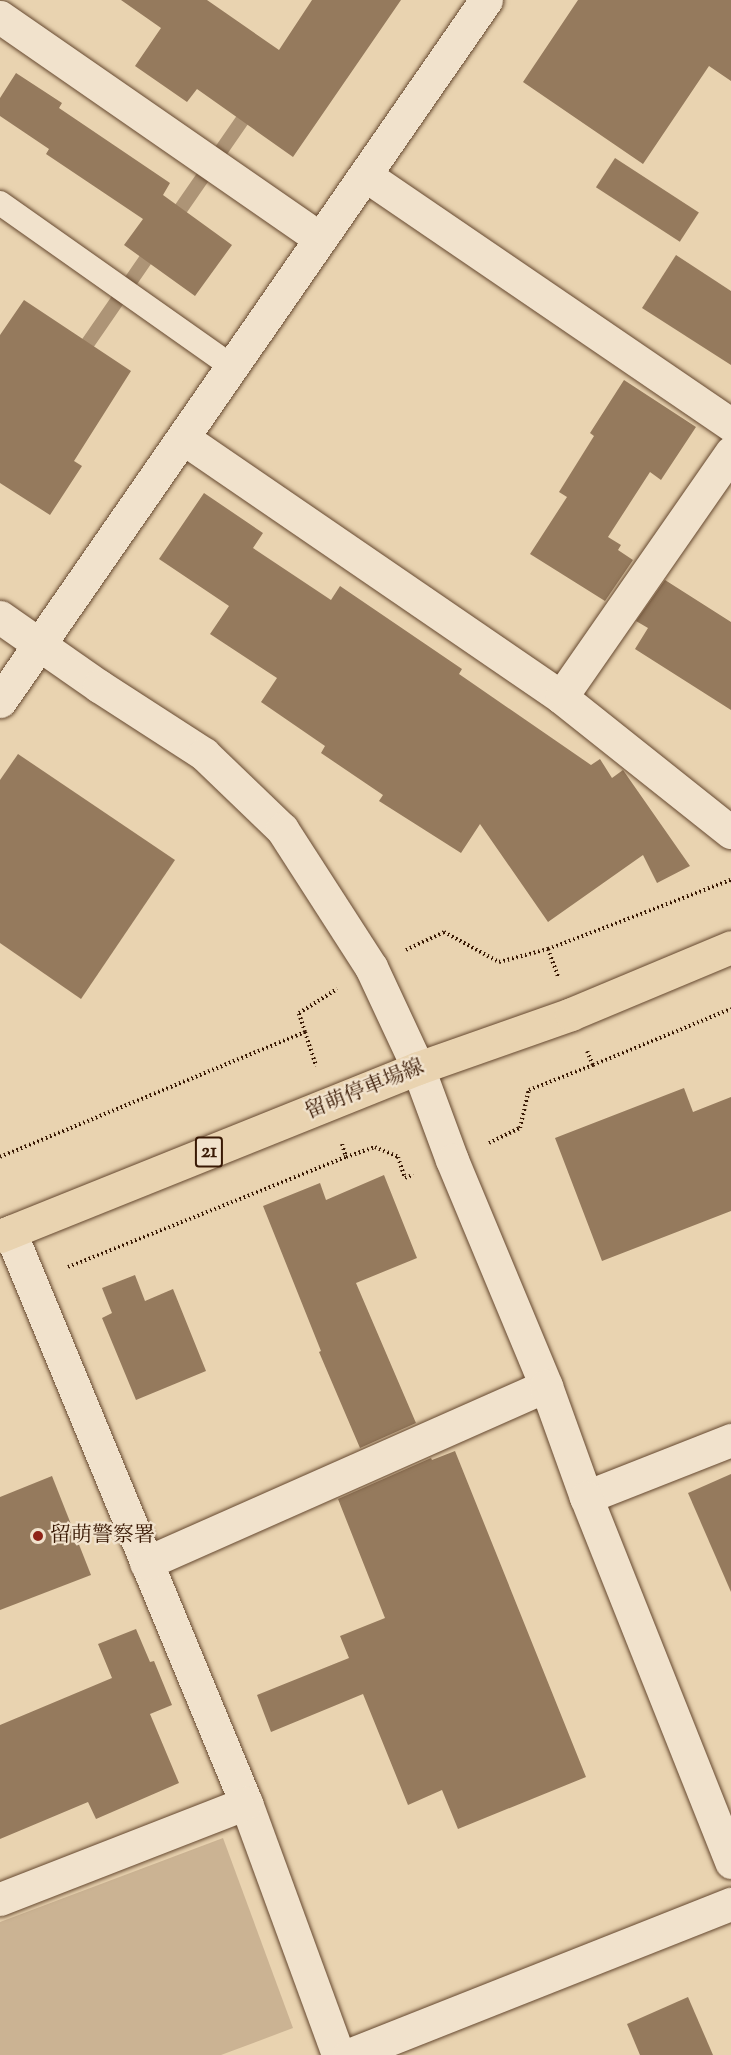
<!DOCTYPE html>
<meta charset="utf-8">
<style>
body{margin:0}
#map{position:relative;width:731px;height:2055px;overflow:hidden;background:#e9d3b0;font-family:"Sorts Mill Goudy","Noto Serif JP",serif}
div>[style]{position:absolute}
.green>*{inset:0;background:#cbb393}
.stream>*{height:14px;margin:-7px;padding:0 7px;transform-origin:7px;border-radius:7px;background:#ad9476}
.building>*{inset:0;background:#957a5d;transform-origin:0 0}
.path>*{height:4px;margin-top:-2px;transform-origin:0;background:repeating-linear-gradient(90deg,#391904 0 1.5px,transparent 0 4.5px)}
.roads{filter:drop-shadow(0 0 2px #65482f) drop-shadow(0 0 2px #65482f)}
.service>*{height:24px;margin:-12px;padding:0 12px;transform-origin:12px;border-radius:12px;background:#f1e2cc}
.minor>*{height:33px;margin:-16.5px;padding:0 16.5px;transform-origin:16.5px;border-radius:16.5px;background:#f1e2cc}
.tertiary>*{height:33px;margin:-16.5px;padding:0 16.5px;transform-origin:16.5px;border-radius:16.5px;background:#f1e2cc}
.primary>*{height:33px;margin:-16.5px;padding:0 16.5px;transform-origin:16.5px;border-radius:16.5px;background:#e9d3b0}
.dots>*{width:16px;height:16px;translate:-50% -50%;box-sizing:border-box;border:3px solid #f1e2cc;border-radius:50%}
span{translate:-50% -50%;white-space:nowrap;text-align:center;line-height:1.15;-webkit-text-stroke:4.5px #f1e2cc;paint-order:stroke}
.shield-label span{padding:2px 4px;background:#f1e2cc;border:2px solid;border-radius:4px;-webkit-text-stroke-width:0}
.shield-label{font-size:20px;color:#391904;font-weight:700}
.street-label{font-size:21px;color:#391904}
.poi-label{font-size:21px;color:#391904}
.left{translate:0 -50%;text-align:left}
</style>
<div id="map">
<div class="green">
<div style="clip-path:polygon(223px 1838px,293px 2028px,221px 2055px,0 2055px,0 1922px)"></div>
</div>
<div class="stream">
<div style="left:171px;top:223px;width:142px;rotate:-55.3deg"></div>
<div style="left:79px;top:356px;width:134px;rotate:-55.4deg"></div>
</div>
<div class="building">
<div style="clip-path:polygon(121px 0,207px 0,279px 50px,312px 0,401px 0,293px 157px,197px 89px,187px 102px,135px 66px,161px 28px)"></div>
<div style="clip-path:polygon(578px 0,731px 0,731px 81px,709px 66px,643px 164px,523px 82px)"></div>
<div style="clip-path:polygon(16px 73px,62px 103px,59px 108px,170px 183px,163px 195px,232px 245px,195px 296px,124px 245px,143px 219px,46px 154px,49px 149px,0 116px,0 98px)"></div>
<div style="left:615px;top:158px;width:100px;height:35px;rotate:33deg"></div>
<div style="clip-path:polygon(676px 255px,731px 291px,731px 365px,642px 308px)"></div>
<div style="clip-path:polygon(24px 300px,131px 371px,74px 461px,82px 466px,50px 515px,0 483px,0 335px)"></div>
<div style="clip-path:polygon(624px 380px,696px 427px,661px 480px,650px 472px,608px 537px,621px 545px,618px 550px,633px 560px,605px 601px,530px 554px,567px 497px,559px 492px,594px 436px,590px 433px)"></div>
<div style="clip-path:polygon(204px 493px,263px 533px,253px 548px,331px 600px,340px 586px,462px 669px,459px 674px,591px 765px,600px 759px,612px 778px,623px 770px,690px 866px,657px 883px,643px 855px,548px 922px,480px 824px,461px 853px,379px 801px,383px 795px,321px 753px,325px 746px,261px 702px,277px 678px,210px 634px,229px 606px,159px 559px)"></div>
<div style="clip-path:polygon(665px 580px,731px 622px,731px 710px,635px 649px,648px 628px,636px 621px)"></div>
<div style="clip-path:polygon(18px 754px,175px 860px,81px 999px,0 943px,0 780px)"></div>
<div style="clip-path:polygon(684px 1088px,693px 1112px,731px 1097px,731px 1211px,602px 1261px,555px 1138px)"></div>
<div style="clip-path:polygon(384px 1175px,417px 1258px,356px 1283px,416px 1423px,360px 1448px,319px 1352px,321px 1351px,263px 1206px,320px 1183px,326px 1200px)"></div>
<div style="clip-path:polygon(135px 1275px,145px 1301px,173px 1289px,206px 1371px,136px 1400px,102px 1318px,112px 1313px,102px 1288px)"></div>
<div style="clip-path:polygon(455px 1451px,586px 1777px,458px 1829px,442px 1790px,408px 1805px,363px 1694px,271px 1732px,257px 1695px,349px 1658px,340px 1636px,385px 1618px,338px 1499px,431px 1458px,432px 1460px)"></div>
<div style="clip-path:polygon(731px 1474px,731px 1592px,688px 1493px)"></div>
<div style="clip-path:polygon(52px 1476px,91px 1575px,0 1610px,0 1497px)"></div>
<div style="clip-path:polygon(136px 1629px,150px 1662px,154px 1661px,172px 1705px,150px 1714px,179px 1783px,96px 1819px,88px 1802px,0 1839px,0 1725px,112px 1678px,98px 1644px)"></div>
<div style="clip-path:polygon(688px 1997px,713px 2055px,640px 2055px,627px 2024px)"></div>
</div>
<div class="path">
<div style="left:548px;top:949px;width:30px;rotate:70deg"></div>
<div style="left:406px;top:950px;width:42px;rotate:-25.3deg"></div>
<div style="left:444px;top:932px;width:63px;rotate:28.6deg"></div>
<div style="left:499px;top:962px;width:51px;rotate:-14.9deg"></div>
<div style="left:548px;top:949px;width:196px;rotate:-20.7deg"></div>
<div style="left:305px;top:1032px;width:20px;rotate:-108deg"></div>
<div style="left:299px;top:1013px;width:45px;rotate:-32.3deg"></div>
<div style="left:593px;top:1065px;width:149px;rotate:-22.1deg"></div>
<div style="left:489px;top:1143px;width:34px;rotate:-26deg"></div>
<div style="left:520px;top:1128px;width:39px;rotate:-77deg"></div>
<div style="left:529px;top:1090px;width:69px;rotate:-21.3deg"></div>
<div style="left:593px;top:1065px;width:15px;rotate:-113deg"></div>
<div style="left:342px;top:1144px;width:14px;rotate:73deg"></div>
<div style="left:346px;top:1157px;width:31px;rotate:-19deg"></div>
<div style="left:375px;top:1147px;width:25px;rotate:23deg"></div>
<div style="left:398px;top:1157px;width:22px;rotate:72deg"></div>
<div style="left:405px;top:1178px;width:9px;rotate:-21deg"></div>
<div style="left:0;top:1157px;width:330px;rotate:-22.3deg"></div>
<div style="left:305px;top:1032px;width:36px;rotate:72deg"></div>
<div style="left:68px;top:1267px;width:299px;rotate:-21.6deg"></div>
</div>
<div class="roads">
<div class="service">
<div style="left:0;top:203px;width:283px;rotate:35.2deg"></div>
</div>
<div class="minor">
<div style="left:0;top:17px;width:388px;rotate:34.7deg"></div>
<div style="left:365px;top:175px;width:443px;rotate:34.3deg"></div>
<div style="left:183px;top:438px;width:458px;rotate:34.4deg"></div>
<div style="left:561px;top:697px;width:217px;rotate:38.5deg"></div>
<div style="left:561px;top:697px;width:298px;rotate:-55.2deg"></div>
<div style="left:10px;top:1232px;width:618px;rotate:67.54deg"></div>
<div style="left:246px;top:1803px;width:268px;rotate:69.9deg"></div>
<div style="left:586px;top:1497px;width:156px;rotate:-21.5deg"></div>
<div style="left:146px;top:1563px;width:437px;rotate:-23.9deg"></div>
<div style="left:0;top:1899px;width:264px;rotate:-21.3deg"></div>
<div style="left:349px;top:2055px;width:411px;rotate:-21.6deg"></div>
</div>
<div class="tertiary">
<div style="left:0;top:617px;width:121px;rotate:34.9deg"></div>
<div style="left:99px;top:686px;width:125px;rotate:32.9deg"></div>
<div style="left:204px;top:754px;width:108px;rotate:43.9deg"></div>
<div style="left:282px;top:829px;width:164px;rotate:57.2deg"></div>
<div style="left:371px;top:967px;width:111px;rotate:65deg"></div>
<div style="left:418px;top:1068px;width:98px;rotate:69.7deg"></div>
<div style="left:452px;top:1160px;width:245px;rotate:67.4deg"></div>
<div style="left:546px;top:1386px;width:118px;rotate:70.2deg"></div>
<div style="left:586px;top:1497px;width:393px;rotate:68.3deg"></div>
<div style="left:0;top:701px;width:853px;rotate:-55.27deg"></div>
</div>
<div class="primary">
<div style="left:0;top:1236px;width:450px;rotate:-21.9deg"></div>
<div style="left:418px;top:1068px;width:162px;rotate:-19.4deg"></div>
<div style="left:571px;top:1014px;width:173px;rotate:-22.7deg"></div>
</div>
</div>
<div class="dots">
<div style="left:38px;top:1536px;background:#8f2418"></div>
</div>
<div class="shield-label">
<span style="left:209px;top:1152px">21</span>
</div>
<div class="street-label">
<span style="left:365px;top:1090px;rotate:-22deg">留萌停車場線</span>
</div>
<div class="poi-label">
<span class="left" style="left:50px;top:1536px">留萌警察署</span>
</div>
</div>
